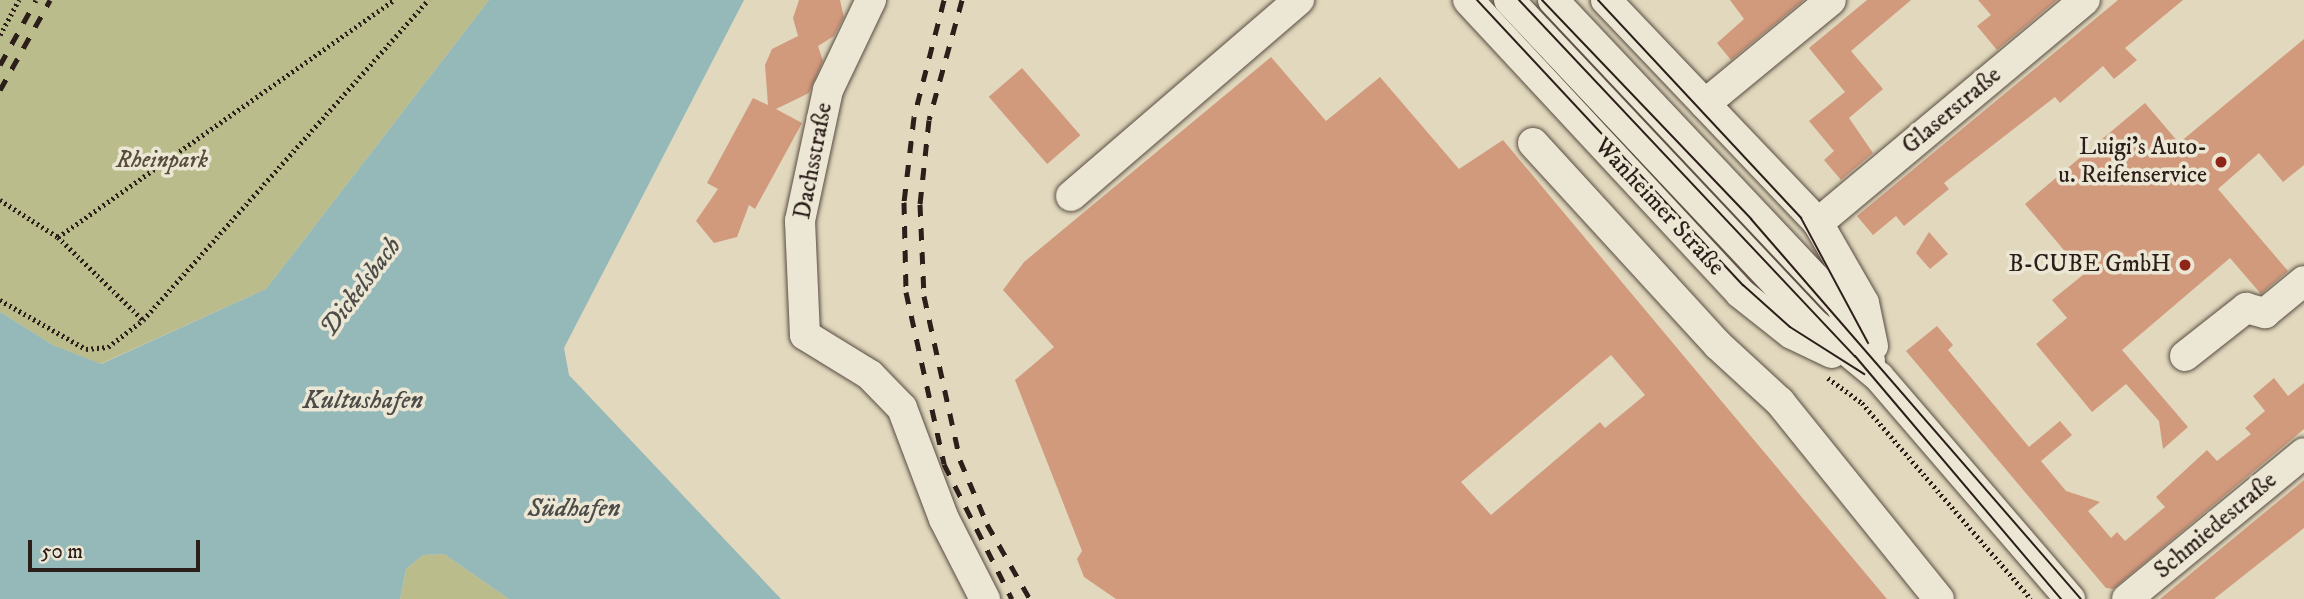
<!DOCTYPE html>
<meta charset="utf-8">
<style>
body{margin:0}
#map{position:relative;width:2304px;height:599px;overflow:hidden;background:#e1d8bd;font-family:"IM FELL DW Pica",serif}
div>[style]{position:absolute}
.green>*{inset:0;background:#babc8c}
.water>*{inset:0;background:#95b8b8}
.building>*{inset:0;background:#d29a7d;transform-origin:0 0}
.path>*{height:4.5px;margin-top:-2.25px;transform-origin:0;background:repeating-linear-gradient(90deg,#2c1e19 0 2px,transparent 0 5.5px)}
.roads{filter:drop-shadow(0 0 2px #594c42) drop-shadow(0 0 2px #594c42)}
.minor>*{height:30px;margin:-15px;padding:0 15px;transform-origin:15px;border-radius:15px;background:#ece6d4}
.tram>*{height:2px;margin:-1px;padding:0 1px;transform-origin:1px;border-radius:1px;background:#2c1e19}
.rail>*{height:5px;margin-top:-2.5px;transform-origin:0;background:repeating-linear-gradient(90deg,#2c1e19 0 12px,transparent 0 24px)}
.dots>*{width:19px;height:19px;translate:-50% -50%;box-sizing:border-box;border:4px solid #ece6d4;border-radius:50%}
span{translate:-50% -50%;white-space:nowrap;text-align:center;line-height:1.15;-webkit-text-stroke:7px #ece6d4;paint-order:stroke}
.street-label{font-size:24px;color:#2c1e19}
.poi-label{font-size:24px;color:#2c1e19}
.right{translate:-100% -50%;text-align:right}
.park-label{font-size:24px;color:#574d3c;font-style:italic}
.water-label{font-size:26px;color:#4c4c49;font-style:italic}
.scale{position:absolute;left:28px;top:540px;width:172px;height:32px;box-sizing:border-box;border:4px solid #2c1e19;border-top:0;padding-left:9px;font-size:21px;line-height:24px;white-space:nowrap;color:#2c1e19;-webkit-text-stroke:5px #ece6d4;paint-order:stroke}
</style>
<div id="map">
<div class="green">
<div style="clip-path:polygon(0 0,489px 0,266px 289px,100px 364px,53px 345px,0 312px)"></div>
<div style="clip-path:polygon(444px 554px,509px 599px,400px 599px,406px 569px,423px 555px)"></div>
</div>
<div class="water">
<div style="clip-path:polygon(489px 0,744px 0,564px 348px,569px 375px,781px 599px,509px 599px,444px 554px,423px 555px,406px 569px,400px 599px,0 599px,0 312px,53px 345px,101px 364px,266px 289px)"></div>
</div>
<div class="building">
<div style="clip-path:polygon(799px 0,840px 0,844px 17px,834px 36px,818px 46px,823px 61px,809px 93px,776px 109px,802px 123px,755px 209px,749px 205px,737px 237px,714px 243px,696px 221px,718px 189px,707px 183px,753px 98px,768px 105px,765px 65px,772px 49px,798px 36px,793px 18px)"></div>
<div style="clip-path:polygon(1730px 0,1804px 0,1731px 60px,1717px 43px,1744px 19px)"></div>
<div style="clip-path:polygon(1867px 0,1911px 0,1851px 51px,1883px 89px,1849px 118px,1873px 153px,1841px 180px,1824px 160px,1834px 151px,1809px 121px,1845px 92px,1809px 48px)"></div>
<div style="clip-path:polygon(1978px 0,2057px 0,1997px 50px,1977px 26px,1991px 15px)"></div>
<div style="clip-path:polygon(2118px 0,2183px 0,2125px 48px,2137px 60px,2114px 79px,2103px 66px,2060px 103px,2055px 97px,1944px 183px,1949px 189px,1904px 226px,1896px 216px,1873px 235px,1857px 216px)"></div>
<div style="clip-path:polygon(2304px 39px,2304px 165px,2283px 182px,2259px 153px,2218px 189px,2288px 271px,2261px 294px,2230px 258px,2122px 350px,2188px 427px,2163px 449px,2159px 421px,2126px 384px,2092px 412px,2036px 344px,2067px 318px,2052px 300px,2084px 274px,2025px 204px,2145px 103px,2179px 143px)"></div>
<div style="clip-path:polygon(evenodd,1271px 57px,1326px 121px,1380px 77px,1459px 169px,1503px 140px,1887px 599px,1116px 599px,1084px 577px,1077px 559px,1082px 551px,1015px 380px,1054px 347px,1003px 290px,1024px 262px,1271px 57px,1611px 355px,1645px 395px,1605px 428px,1600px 422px,1491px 515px,1461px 482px,1611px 355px)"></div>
<div style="left:1022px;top:68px;width:89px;height:44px;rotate:49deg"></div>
<div style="clip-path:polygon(1929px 232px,1948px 254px,1930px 269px,1916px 253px)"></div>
<div style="clip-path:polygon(1937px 326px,1953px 345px,1948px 350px,2029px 447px,2060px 421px,2072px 435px,2041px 461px,2066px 491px,2100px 502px,2088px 511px,2111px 538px,2117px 532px,2125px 541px,2165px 507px,2156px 497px,2207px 450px,2217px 461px,2251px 434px,2245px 428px,2265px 411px,2253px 396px,2274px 378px,2288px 396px,2304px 383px,2304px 429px,2113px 589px,2106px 588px,1906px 351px)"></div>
<div style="clip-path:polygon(2304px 480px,2304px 528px,2214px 599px,2160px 599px)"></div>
</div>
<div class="path">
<div style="left:0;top:35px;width:40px;rotate:-62deg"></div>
<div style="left:0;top:200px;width:69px;rotate:32.5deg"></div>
<div style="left:58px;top:237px;width:119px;rotate:44.3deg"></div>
<div style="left:58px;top:237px;width:411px;rotate:-35.2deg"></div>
<div style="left:0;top:300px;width:99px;rotate:29.7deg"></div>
<div style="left:86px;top:349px;width:22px;rotate:-5deg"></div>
<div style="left:108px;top:347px;width:44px;rotate:-37.6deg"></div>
<div style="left:143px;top:320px;width:429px;rotate:-48.3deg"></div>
<div style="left:1828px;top:378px;width:42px;rotate:36.3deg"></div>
<div style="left:1862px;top:403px;width:259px;rotate:49.2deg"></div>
</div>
<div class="roads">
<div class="minor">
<div style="left:871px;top:0;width:100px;rotate:115.5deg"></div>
<div style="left:828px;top:90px;width:134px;rotate:102.1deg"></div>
<div style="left:800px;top:221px;width:114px;rotate:87.5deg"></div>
<div style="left:805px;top:335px;width:76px;rotate:31.6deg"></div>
<div style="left:870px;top:375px;width:46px;rotate:45.9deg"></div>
<div style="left:902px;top:408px;width:119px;rotate:69.3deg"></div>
<div style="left:944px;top:519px;width:90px;rotate:62.9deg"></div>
<div style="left:1468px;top:0;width:400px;rotate:47.1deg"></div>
<div style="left:1740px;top:293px;width:66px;rotate:38.3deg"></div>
<div style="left:1792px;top:334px;width:44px;rotate:25.4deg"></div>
<div style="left:1509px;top:0;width:441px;rotate:46.7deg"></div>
<div style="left:1811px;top:321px;width:88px;rotate:39.5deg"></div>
<div style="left:1879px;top:377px;width:293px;rotate:49.3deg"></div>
<div style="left:1553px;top:0;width:420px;rotate:46.7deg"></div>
<div style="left:1841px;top:306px;width:62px;rotate:62.2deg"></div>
<div style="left:1606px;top:0;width:308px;rotate:46.4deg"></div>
<div style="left:1818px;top:223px;width:92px;rotate:60.1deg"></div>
<div style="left:1864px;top:303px;width:44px;rotate:78.2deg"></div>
<div style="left:1705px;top:104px;width:163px;rotate:-39.5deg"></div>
<div style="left:1533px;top:143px;width:274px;rotate:47.5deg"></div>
<div style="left:1718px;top:345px;width:84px;rotate:42.6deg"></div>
<div style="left:1780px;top:402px;width:253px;rotate:51.1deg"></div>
<div style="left:1071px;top:196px;width:301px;rotate:-40.7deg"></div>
<div style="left:1818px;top:223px;width:348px;rotate:-39.9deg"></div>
<div style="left:2185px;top:356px;width:78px;rotate:-38.2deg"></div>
<div style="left:2246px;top:308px;width:20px;rotate:15deg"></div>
<div style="left:2265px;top:313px;width:50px;rotate:-39.4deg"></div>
<div style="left:2127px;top:599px;width:229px;rotate:-39.5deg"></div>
</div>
</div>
<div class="tram">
<div style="left:1477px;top:0;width:390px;rotate:47deg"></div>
<div style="left:1743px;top:285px;width:63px;rotate:41.8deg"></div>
<div style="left:1790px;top:327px;width:88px;rotate:32.4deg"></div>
<div style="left:1519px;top:0;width:490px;rotate:46.7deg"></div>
<div style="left:1855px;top:356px;width:319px;rotate:49.7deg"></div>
<div style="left:1542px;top:0;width:303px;rotate:46.3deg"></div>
<div style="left:1751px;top:219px;width:503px;rotate:49.03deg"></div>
<div style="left:1598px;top:0;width:298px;rotate:47deg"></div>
<div style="left:1801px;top:218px;width:142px;rotate:61.8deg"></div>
</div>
<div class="rail">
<div style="left:944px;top:0;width:121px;rotate:104.4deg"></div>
<div style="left:914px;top:117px;width:86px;rotate:96.7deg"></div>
<div style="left:904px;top:202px;width:90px;rotate:88.7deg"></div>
<div style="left:906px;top:292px;width:176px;rotate:77.5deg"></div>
<div style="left:944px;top:464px;width:151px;rotate:63.3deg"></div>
<div style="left:962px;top:0;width:124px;rotate:105.4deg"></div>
<div style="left:929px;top:120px;width:84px;rotate:96.1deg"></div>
<div style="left:920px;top:204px;width:92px;rotate:87.5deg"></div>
<div style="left:924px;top:296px;width:168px;rotate:77.6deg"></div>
<div style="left:960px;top:460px;width:69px;rotate:67.1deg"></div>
<div style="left:987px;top:524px;width:86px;rotate:60.2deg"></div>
<div style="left:0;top:65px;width:74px;rotate:-61deg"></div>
<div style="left:0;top:90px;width:103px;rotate:-60.9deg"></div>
</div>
<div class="dots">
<div style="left:2221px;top:162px;background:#8f2418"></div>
<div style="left:2185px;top:265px;background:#8f2418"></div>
</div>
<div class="street-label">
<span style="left:1952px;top:111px;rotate:-40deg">Glaserstraße</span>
<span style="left:814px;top:161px;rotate:-79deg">Dachsstraße</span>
<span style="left:1659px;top:207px;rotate:47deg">Wanheimer Straße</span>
<span style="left:2216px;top:526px;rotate:-40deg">Schmiedestraße</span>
</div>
<div class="poi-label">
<span class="right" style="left:2207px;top:162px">Luigi's Auto-<br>u. Reifenservice</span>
<span class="right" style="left:2171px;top:265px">B-CUBE GmbH</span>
</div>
<div class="park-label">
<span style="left:162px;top:161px">Rheinpark</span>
</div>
<div class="water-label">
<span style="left:361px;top:287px;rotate:-53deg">Dickelsbach</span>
<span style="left:363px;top:401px">Kultushafen</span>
<span style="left:574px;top:509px">Südhafen</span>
</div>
<div class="scale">50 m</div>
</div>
